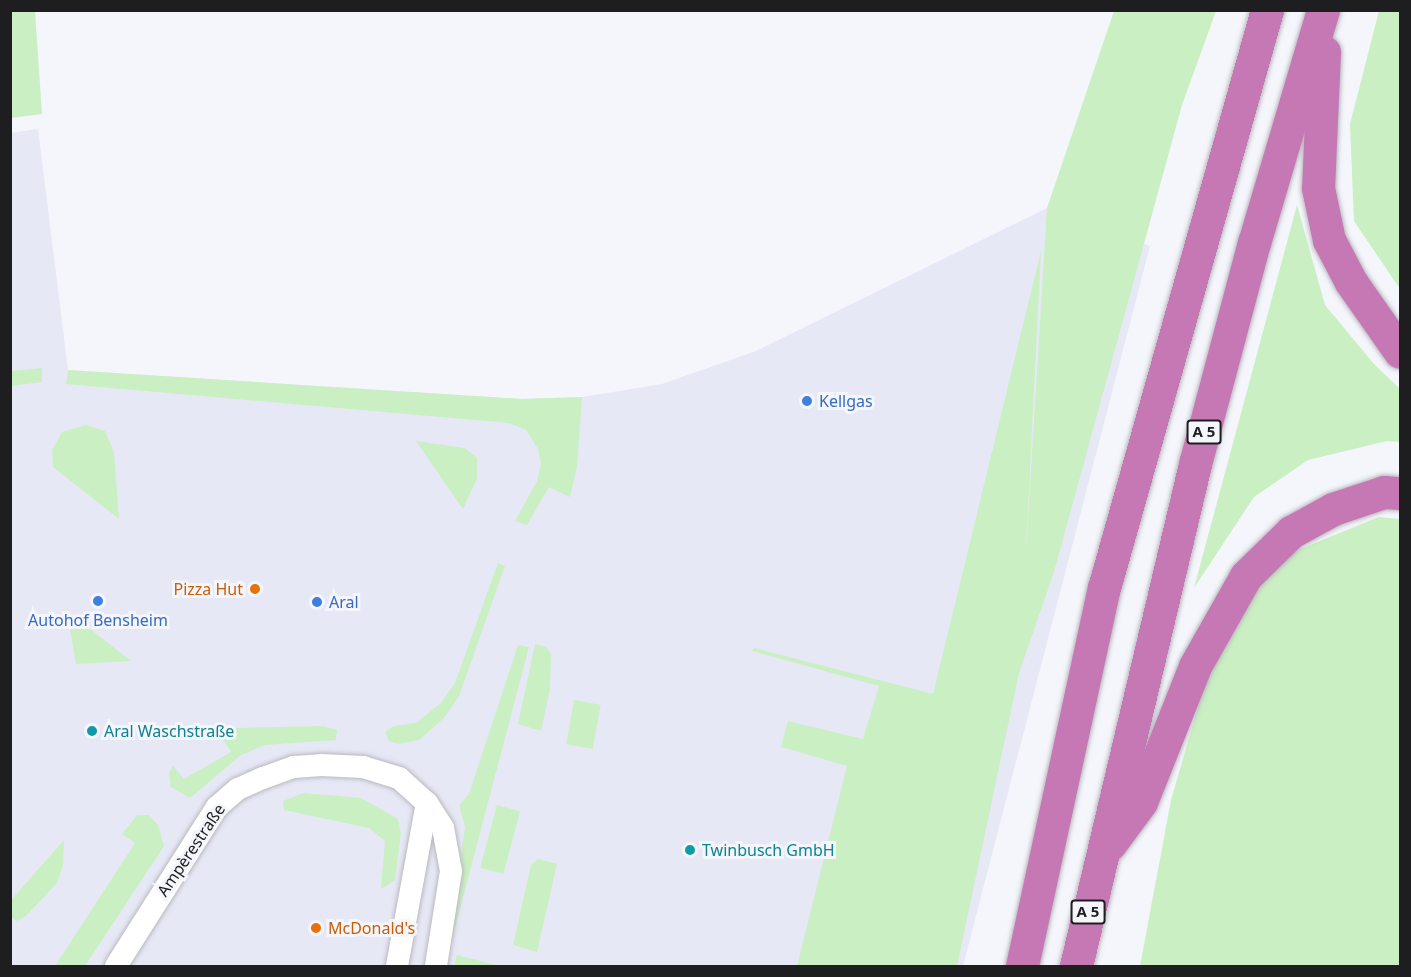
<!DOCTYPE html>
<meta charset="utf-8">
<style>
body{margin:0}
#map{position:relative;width:1411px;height:977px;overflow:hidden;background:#f5f5fc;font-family:"Noto Sans",sans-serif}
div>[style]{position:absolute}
.built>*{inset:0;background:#e7e8f6}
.green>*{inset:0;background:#caefc2;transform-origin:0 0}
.roads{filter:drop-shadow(0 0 2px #b9b9bf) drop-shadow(0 0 2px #b9b9bf)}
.minor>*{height:22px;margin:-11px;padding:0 11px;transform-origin:11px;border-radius:11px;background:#fff}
.motorway>*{height:33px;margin:-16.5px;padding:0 16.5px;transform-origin:16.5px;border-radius:16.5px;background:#c678b5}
.dots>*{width:16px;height:16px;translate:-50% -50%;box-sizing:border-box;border:3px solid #f5f5fc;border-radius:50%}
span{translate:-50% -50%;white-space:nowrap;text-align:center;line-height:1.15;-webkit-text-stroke:6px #f5f5fc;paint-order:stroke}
.shield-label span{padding:2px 4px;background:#f5f5fc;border:2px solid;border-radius:4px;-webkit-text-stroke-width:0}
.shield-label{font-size:15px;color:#1e1e20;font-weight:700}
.shop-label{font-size:16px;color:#366cbe}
.left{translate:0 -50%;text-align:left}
.food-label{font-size:16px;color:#c56008}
.right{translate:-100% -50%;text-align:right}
.culture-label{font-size:16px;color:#0d838f}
.street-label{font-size:16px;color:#1e1e20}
.frame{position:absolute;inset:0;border:12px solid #1e1e20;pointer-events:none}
</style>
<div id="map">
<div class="built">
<div style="clip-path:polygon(38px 129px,68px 370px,522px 399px,582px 397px,662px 384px,756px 351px,1047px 208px,1150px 246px,963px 966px,11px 966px,10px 133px)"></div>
</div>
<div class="green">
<div style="clip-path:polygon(10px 11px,35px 11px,42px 114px,11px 118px)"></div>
<div style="clip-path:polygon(1114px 11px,1216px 11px,1182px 105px,1054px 572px,1019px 673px,957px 966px,797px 966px,847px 766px,781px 747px,788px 721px,863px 739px,879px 686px,752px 651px,754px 648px,933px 694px,1041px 251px,1025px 568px,1047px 208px)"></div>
<div style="clip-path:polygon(1379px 11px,1400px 11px,1400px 289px,1354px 221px,1350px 124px)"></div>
<div style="clip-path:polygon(1297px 205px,1325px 305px,1374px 364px,1400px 389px,1400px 442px,1387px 441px,1308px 460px,1254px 497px,1194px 588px)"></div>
<div style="clip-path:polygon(42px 368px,42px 382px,11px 386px,11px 371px)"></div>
<div style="clip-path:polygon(68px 370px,522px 399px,582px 397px,577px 467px,570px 497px,549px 487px,527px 525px,515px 521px,537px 481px,541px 464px,538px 449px,526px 430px,509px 423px,66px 384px)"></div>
<div style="clip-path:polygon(86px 425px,105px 431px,114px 452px,119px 519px,53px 467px,52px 450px,62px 432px)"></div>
<div style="clip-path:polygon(416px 441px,465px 448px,477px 458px,477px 478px,463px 509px)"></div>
<div style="clip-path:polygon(1379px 517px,1400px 519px,1400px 966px,1140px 966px,1171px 800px,1211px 662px,1256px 583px,1298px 550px)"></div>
<div style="clip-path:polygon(498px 563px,505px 566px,459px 696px,444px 718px,419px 740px,398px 744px,389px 741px,385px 732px,394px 726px,416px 723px,441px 703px,455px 683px)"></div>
<div style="clip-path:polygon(67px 611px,131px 661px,76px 664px)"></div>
<div style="clip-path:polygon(535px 644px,546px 647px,551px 654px,550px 689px,541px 731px,518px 724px)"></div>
<div style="clip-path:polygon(518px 645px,529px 647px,445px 966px,465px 827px,459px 805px,469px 794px)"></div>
<div style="left:574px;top:700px;width:27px;height:45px;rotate:10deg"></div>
<div style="clip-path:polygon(323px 726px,337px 730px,336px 740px,265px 745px,241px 755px,190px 798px,171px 787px,169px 774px,173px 766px,184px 779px,231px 752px,222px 738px,237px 728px)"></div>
<div style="clip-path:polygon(303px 793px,361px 798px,398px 819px,401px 833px,395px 880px,381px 889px,385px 841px,369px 828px,284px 810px,283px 801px)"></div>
<div style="left:497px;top:805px;width:24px;height:65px;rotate:15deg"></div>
<div style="clip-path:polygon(137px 815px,149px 815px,158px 825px,164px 846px,85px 966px,55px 966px,135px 843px,122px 834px)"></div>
<div style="clip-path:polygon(64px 840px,63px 866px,57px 883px,26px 916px,17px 921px,11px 917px,11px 900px)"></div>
<div style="clip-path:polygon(538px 859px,557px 864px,537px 952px,513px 945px,531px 865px)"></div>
<div style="clip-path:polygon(457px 955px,500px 966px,454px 966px)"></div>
</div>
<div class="roads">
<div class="minor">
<div style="left:116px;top:966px;width:188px;rotate:-57.6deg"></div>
<div style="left:217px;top:807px;width:28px;rotate:-41deg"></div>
<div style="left:238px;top:789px;width:27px;rotate:-24deg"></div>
<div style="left:263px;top:778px;width:33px;rotate:-20deg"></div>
<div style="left:294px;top:767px;width:27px;rotate:-4deg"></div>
<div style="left:321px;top:765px;width:42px;rotate:2.7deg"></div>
<div style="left:363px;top:767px;width:38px;rotate:17deg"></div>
<div style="left:399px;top:778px;width:38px;rotate:42deg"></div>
<div style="left:427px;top:803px;width:30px;rotate:57deg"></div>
<div style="left:443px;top:828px;width:44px;rotate:79.5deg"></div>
<div style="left:451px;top:871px;width:96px;rotate:99deg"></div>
<div style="left:397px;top:966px;width:166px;rotate:-79.6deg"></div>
</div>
<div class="motorway">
<div style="left:1324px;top:52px;width:136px;rotate:92.5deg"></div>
<div style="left:1318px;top:188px;width:53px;rotate:78.1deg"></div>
<div style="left:1329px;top:240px;width:47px;rotate:62.4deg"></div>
<div style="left:1351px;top:282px;width:85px;rotate:55deg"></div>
<div style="left:1110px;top:844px;width:52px;rotate:-53.6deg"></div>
<div style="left:1141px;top:802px;width:146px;rotate:-68.3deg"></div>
<div style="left:1195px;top:666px;width:103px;rotate:-60.5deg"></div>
<div style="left:1246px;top:576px;width:63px;rotate:-44.4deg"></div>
<div style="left:1291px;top:532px;width:48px;rotate:-28.7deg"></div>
<div style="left:1333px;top:509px;width:54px;rotate:-18.4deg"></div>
<div style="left:1384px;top:492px;width:16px;rotate:4deg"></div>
<div style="left:1022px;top:966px;width:387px;rotate:-77.8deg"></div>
<div style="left:1104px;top:588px;width:601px;rotate:-74.25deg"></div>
<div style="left:1076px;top:966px;width:516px;rotate:-76.66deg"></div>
<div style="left:1195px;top:464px;width:229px;rotate:-75.1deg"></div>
<div style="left:1254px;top:243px;width:243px;rotate:-73.5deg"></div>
</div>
</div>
<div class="dots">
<div style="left:807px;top:401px;background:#3f7fe0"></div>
<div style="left:255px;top:589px;background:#e8710a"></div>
<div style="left:98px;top:601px;background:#3f7fe0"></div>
<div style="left:317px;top:602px;background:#3f7fe0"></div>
<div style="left:92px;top:731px;background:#0f9aa8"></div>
<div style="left:690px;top:850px;background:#0f9aa8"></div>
<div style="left:316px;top:928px;background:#e8710a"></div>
</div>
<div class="shield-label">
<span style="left:1204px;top:432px">A 5</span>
<span style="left:1088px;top:912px">A 5</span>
</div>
<div class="shop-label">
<span class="left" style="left:819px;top:401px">Kellgas</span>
<span class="left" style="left:329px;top:602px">Aral</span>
<span style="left:98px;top:620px">Autohof Bensheim</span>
</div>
<div class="food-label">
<span class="right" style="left:243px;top:589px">Pizza Hut</span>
<span class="left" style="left:328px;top:928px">McDonald's</span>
</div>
<div class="culture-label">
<span class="left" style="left:104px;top:731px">Aral Waschstraße</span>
<span class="left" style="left:702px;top:850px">Twinbusch GmbH</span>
</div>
<div class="street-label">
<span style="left:191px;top:850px;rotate:-56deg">Ampèrestraße</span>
</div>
<div class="frame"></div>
</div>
